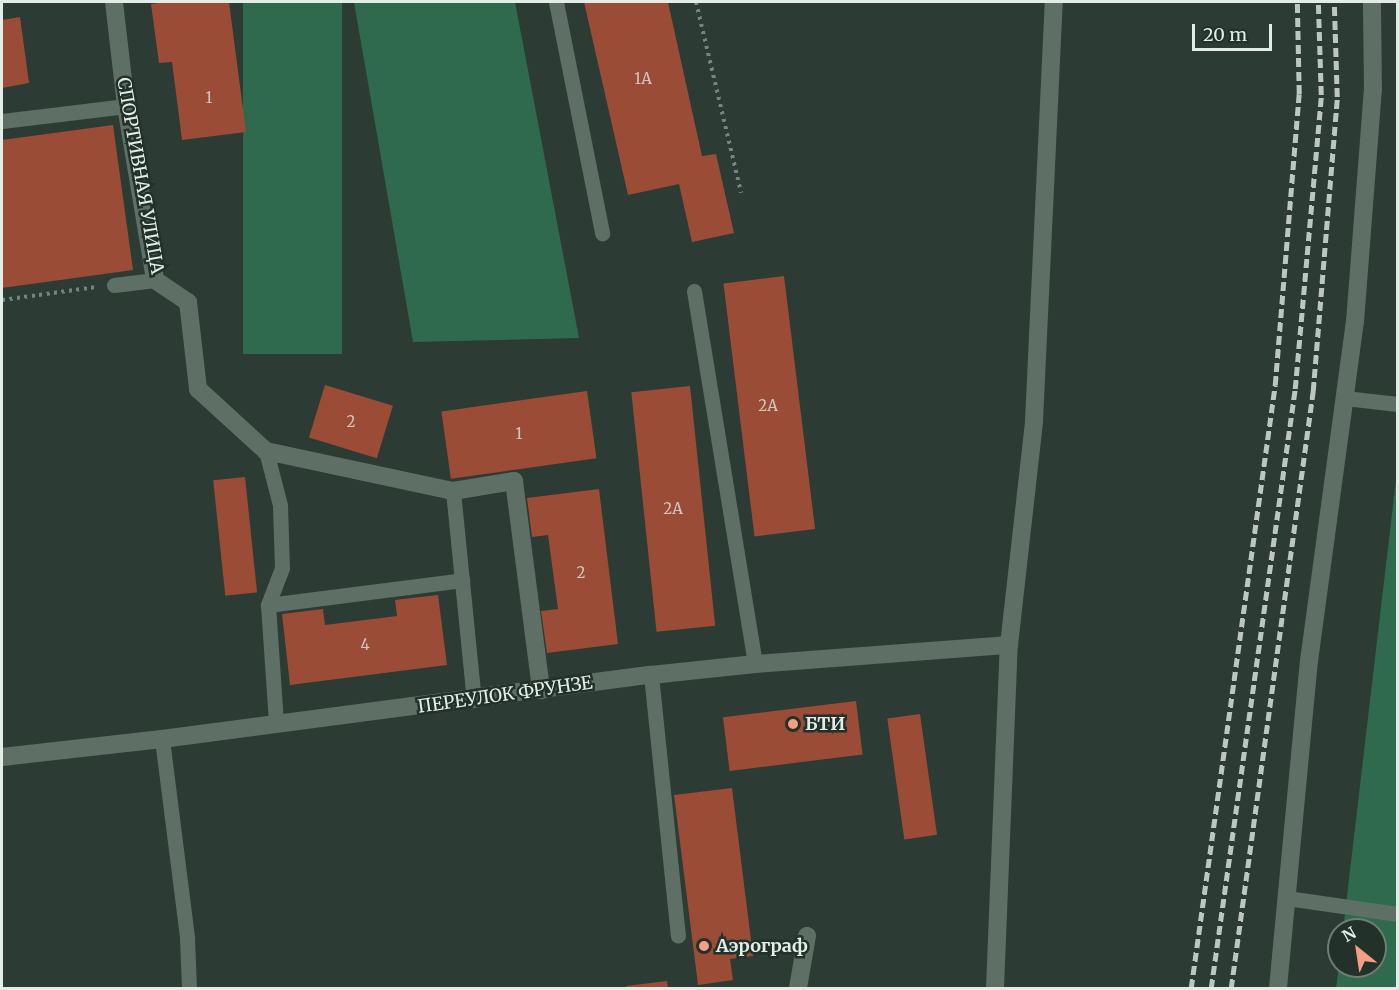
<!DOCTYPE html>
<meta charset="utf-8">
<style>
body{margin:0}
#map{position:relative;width:1399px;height:990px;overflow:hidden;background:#2c3b33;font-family:Merriweather,serif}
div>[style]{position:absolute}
.green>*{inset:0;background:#2f6a4f;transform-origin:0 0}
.building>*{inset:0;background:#9a4c36;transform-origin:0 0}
.path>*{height:4px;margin-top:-2px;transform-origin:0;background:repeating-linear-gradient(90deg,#77847d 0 3px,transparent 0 7.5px)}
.lane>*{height:15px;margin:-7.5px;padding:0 7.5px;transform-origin:7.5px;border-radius:7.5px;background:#5e6f66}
.street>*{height:18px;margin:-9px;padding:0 9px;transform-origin:9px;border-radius:9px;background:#5e6f66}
.rail>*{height:4.5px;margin-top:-2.25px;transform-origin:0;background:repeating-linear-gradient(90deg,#bcc7c1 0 9px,transparent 0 13.5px)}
.dots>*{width:16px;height:16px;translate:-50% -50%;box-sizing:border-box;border:3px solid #223129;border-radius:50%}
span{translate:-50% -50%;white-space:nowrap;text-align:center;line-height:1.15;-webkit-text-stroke:5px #223129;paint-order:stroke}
.number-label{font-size:15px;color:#d1c5bb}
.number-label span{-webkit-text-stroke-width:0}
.street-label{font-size:18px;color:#e3ede7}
.poi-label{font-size:18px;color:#e3ede7;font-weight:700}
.left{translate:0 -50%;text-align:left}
.frame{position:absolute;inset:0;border:3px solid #e3ede7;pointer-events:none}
.north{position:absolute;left:1327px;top:918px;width:60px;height:60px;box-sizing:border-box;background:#223129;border:2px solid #6f7c75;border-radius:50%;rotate:330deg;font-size:16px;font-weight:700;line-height:24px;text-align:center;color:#e3ede7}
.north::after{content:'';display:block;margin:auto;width:21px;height:27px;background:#f49e86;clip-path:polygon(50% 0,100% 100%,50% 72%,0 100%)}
.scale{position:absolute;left:1192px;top:24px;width:80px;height:27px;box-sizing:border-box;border:3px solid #e3ede7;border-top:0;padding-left:8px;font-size:18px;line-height:21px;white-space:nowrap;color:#e3ede7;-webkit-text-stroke:4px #223129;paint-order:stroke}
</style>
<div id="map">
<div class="green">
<div style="left:243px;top:2px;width:99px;height:352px"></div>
<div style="clip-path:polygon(354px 2px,515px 2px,579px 338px,413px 342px)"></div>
<div style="clip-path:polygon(1397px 471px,1397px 988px,1336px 988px,1339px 966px,1375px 966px,1375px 930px,1343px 930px)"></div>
</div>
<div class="building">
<div style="clip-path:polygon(167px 2px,229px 2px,246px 132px,182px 140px,172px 62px,159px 63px,151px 4px)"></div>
<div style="clip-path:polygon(584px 2px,668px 2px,702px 156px,716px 154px,734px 233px,692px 242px,679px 184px,628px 195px)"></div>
<div style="clip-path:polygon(20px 17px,29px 83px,2px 88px,2px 20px)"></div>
<div style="clip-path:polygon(113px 125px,133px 270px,2px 288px,2px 140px)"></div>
<div style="left:784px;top:276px;width:255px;height:61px;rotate:83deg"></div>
<div style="left:325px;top:385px;width:71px;height:55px;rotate:17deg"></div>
<div style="left:690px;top:386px;width:241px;height:59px;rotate:84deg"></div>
<div style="left:587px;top:391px;width:68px;height:147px;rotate:82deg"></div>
<div style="left:245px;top:477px;width:116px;height:32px;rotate:84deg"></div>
<div style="clip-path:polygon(599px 489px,618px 644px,547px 653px,541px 611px,558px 609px,548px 535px,532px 537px,527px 498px)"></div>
<div style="clip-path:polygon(438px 595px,447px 665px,290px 685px,282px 614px,323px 609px,325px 625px,397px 616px,395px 600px)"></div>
<div style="left:856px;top:701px;width:54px;height:134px;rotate:83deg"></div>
<div style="left:920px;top:714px;width:122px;height:33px;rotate:82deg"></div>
<div style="clip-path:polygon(732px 788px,753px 956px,730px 959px,733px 980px,698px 985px,674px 795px)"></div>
<div style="clip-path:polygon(667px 981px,668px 988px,627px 988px,626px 986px)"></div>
</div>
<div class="path">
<div style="left:696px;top:2px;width:196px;rotate:76.7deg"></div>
<div style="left:2px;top:300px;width:95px;rotate:-7.9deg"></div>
</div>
<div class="lane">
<div style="left:556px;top:2px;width:236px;rotate:78.7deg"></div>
<div style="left:2px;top:121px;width:125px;rotate:-6.9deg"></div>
<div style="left:114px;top:285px;width:41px;rotate:-7deg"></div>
<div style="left:694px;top:291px;width:378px;rotate:80.7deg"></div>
<div style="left:1345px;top:398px;width:53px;rotate:6.5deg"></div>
<div style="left:266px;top:451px;width:56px;rotate:75.5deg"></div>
<div style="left:280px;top:505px;width:63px;rotate:88.2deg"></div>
<div style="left:282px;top:568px;width:40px;rotate:111deg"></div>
<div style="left:268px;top:605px;width:118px;rotate:86.1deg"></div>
<div style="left:453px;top:491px;width:210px;rotate:84.3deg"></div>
<div style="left:268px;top:605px;width:196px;rotate:-7.3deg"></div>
<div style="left:651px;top:675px;width:262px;rotate:84.1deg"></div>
<div style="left:162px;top:739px;width:201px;rotate:82.8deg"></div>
<div style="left:187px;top:938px;width:50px;rotate:87.7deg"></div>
<div style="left:1287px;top:898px;width:112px;rotate:8.2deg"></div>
</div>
<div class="street">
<div style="left:114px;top:2px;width:105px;rotate:83.4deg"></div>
<div style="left:126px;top:106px;width:176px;rotate:80.5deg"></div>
<div style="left:155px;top:280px;width:40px;rotate:34deg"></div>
<div style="left:188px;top:302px;width:88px;rotate:83.4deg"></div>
<div style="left:198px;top:389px;width:92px;rotate:42.4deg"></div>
<div style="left:266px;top:451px;width:191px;rotate:12.1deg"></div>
<div style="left:453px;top:491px;width:62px;rotate:-9.3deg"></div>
<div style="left:514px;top:481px;width:211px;rotate:82.6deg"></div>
<div style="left:2px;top:757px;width:161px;rotate:-6.4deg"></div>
<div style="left:162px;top:739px;width:493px;rotate:-7.5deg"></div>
<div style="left:651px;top:675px;width:105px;rotate:-6deg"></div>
<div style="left:755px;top:664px;width:255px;rotate:-4.3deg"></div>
<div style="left:798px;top:988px;width:53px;rotate:-80.2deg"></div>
<div style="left:995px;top:988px;width:343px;rotate:-87.7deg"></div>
<div style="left:1009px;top:645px;width:225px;rotate:-83.6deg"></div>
<div style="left:1034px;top:421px;width:419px;rotate:-87.3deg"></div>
<div style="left:1278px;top:988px;width:328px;rotate:-84.6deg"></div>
<div style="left:1309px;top:661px;width:342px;rotate:-82.3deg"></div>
<div style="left:1355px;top:322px;width:233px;rotate:-85.6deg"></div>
<div style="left:1373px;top:90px;width:88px;rotate:-90.7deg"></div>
</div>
<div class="rail">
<div style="left:1191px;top:988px;width:609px;rotate:-82.07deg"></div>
<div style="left:1275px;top:385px;width:292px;rotate:-85.3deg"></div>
<div style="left:1299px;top:94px;width:92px;rotate:-91.2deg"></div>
<div style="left:1211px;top:988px;width:605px;rotate:-82.02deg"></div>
<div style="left:1295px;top:389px;width:295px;rotate:-84.9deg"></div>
<div style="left:1321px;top:95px;width:93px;rotate:-91.8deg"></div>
<div style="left:1231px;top:988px;width:603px;rotate:-82.18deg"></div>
<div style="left:1313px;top:391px;width:295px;rotate:-85.3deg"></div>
<div style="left:1337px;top:97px;width:95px;rotate:-91.8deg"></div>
</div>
<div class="dots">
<div style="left:793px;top:724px;background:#f49e86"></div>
<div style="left:704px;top:946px;background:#f49e86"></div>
</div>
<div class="number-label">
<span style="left:643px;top:79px">1А</span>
<span style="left:209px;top:98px">1</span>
<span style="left:768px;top:406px">2А</span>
<span style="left:351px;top:422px">2</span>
<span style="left:519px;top:434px">1</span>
<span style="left:673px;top:509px">2А</span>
<span style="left:581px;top:573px">2</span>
<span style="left:365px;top:645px">4</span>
</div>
<div class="street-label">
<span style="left:140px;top:176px;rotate:80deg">СПОРТИВНАЯ УЛИЦА</span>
<span style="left:505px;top:695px;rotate:-8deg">ПЕРЕУЛОК ФРУНЗЕ</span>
</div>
<div class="poi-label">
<span class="left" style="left:805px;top:724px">БТИ</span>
<span class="left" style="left:716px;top:946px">Аэрограф</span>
</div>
<div class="frame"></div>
<div class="north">N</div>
<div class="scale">20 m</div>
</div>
